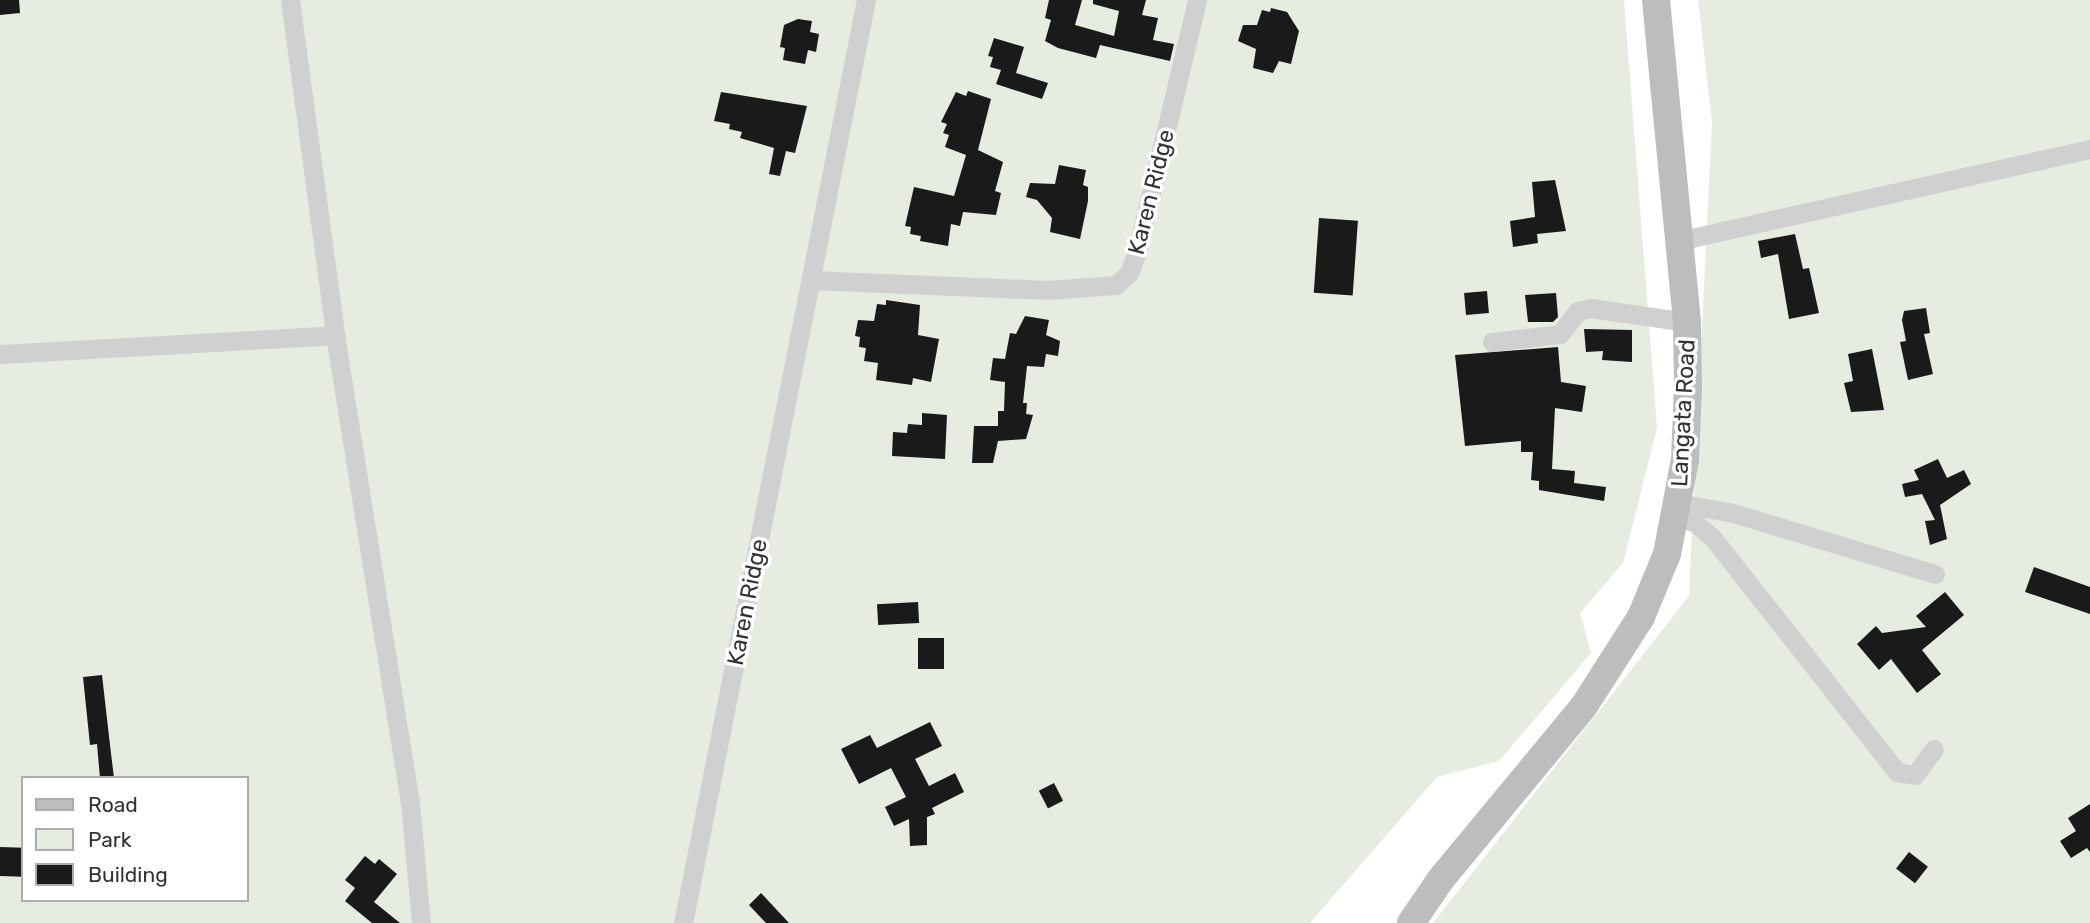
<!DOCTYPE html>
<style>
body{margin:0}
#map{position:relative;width:2090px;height:923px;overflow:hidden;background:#fff;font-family:Rubik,sans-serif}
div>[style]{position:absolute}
.green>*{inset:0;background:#e6ecdf}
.building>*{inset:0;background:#1a1a1a;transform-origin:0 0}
.street>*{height:19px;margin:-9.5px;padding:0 9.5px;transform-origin:9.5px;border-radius:9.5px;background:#d0d0d0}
.secondary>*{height:28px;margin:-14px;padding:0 14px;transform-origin:14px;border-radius:14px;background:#bdbdbd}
span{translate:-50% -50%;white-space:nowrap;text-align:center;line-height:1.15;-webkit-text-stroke:7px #fff;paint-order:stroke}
.street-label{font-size:23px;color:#333}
.legend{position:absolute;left:21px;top:776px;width:228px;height:126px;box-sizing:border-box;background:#fff;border:2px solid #adadad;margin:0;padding:9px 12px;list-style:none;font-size:21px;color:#333}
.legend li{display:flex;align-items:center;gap:14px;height:35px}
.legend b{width:35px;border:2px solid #adadad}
</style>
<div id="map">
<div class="green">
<div style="clip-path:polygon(evenodd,0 0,1624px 0,1657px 428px,1623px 563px,1580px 613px,1591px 653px,1499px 761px,1437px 777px,1310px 923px,0 923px,0 0,23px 778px,247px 778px,247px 900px,23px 900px,23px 778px)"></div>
<div style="clip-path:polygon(1698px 0,2090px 0,2090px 923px,1433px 923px,1689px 596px,1712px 122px)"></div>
</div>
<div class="building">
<div style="clip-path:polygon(0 0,19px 0,20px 13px,0 15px)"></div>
<div style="clip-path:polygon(1049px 0,1082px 0,1075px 25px,1114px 36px,1119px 11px,1093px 4px,1093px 0,1146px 0,1142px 15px,1158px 18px,1153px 40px,1174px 44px,1170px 61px,1100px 45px,1096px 58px,1058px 48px,1045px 41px,1051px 20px,1045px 18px)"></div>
<div style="clip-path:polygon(1271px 8px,1287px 12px,1299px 31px,1291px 64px,1279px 61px,1273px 73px,1253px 68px,1256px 49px,1238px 41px,1243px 25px,1257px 25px,1262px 10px,1270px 12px)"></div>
<div style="clip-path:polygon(798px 19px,812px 21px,810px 32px,819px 34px,816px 52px,808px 50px,805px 64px,783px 60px,785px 48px,780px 47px,784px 25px)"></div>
<div style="clip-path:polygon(994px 38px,1024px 47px,1016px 73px,1048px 83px,1042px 99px,996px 84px,1001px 70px,990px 67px,993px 57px,988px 56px)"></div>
<div style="clip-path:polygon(968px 91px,991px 99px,978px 150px,1003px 162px,995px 191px,1001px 193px,996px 215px,963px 212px,960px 226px,951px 224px,948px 246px,920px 241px,921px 236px,910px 234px,911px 227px,905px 226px,914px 187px,954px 196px,966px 155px,945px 147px,949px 135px,943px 133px,947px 124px,941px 122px,956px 92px,966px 96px)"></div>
<div style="clip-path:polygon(721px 92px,807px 106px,795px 153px,786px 151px,780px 176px,769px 174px,774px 148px,740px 138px,742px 132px,729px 129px,730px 124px,714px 121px)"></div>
<div style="clip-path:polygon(1059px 165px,1086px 170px,1083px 185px,1088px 187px,1088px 201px,1080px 239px,1050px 232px,1052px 218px,1037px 200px,1026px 197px,1030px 183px,1055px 184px)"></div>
<div style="clip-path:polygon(1555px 180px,1566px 231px,1537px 234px,1538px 243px,1513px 247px,1510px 221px,1535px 217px,1532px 182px)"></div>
<div style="left:1319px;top:218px;width:39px;height:75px;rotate:4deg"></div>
<div style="clip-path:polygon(1795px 234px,1803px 269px,1809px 268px,1819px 313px,1789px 319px,1778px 254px,1761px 258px,1758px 241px)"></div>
<div style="left:1487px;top:291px;width:22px;height:23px;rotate:85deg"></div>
<div style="clip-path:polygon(1556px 293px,1558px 317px,1553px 322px,1528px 322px,1525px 295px)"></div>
<div style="clip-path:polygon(886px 300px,920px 305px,918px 335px,939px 339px,931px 382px,913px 378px,912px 385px,876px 380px,878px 363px,864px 361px,866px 348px,859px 347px,860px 337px,855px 336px,858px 320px,874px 321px,877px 304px,886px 305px)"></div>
<div style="clip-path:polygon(1926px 308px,1930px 333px,1924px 334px,1933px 374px,1908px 380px,1900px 342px,1906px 341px,1902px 320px,1904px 311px)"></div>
<div style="clip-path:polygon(1025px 316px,1049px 320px,1046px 335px,1060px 341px,1058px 356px,1046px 354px,1044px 367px,1027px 366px,1023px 403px,1027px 403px,1026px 414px,1033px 415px,1026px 439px,998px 441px,993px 463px,972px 463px,974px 426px,998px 426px,998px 411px,1004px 411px,1005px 382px,990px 380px,993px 358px,1005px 359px,1010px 333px,1016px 334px)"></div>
<div style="clip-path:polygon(1584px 329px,1632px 330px,1632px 362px,1602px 360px,1603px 351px,1586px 352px)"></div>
<div style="clip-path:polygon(1558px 347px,1561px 382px,1586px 386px,1582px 412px,1555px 408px,1552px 469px,1575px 471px,1574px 483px,1606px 487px,1604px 501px,1539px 490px,1539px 481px,1531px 480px,1533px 452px,1521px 452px,1521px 441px,1465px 446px,1455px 355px)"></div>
<div style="clip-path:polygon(1872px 349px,1884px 410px,1851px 412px,1844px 383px,1853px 381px,1848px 354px)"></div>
<div style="clip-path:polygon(922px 413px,947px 415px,945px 459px,892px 456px,893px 432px,907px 433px,908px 424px,922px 425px)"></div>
<div style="clip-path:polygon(1938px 459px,1947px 478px,1964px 470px,1971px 484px,1940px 505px,1947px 539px,1930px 545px,1925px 521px,1935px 520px,1922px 494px,1905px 497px,1902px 484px,1919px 480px,1914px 470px)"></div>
<div style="clip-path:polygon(2034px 567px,2090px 587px,2090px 614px,2025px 592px)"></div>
<div style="clip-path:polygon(1945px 592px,1964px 615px,1922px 650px,1941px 674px,1917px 693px,1891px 659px,1879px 670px,1857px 644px,1876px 626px,1882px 633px,1926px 627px,1916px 616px)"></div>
<div style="left:918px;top:602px;width:21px;height:41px;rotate:87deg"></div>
<div style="left:918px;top:638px;width:26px;height:31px"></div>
<div style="clip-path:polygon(102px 675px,110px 745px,114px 778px,100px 778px,97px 744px,90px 745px,83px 677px)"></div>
<div style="clip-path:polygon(930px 722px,942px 746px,915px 759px,929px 786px,955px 773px,964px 792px,932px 808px,935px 814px,927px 817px,927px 845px,910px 846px,909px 819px,894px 826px,885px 807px,906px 797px,891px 768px,859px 784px,841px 749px,870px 735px,877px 748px)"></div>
<div style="left:1054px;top:783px;width:20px;height:17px;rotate:63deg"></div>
<div style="clip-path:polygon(2090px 804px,2090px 852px,2087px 848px,2071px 858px,2060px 841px,2076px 831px,2068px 818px)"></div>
<div style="left:0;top:847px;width:23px;height:29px;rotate:2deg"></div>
<div style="left:1909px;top:852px;width:24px;height:21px;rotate:38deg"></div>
<div style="clip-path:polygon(365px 856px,375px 864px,379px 859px,397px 874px,374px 902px,400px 923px,372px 923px,345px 901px,355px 888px,345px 880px)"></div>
<div style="clip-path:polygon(761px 893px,789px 923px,766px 923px,749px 905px)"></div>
</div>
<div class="street">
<div style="left:290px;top:0;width:338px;rotate:82.3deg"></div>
<div style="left:335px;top:335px;width:473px;rotate:80.9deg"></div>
<div style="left:410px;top:802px;width:121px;rotate:84.8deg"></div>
<div style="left:1678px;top:241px;width:422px;rotate:-12.6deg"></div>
<div style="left:811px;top:280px;width:236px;rotate:2.4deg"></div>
<div style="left:1047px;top:290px;width:69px;rotate:-4.1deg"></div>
<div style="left:1116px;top:285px;width:18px;rotate:-43deg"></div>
<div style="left:1129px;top:273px;width:22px;rotate:-69deg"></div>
<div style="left:1137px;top:252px;width:259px;rotate:-76.6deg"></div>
<div style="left:1492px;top:342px;width:68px;rotate:-6.7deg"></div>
<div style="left:1560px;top:334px;width:29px;rotate:-52deg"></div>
<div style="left:1578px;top:311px;width:12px;rotate:-14deg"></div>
<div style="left:1590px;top:308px;width:98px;rotate:8.2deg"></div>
<div style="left:0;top:354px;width:336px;rotate:-3.2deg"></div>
<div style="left:1679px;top:503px;width:55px;rotate:10.5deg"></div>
<div style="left:1733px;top:513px;width:211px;rotate:16.8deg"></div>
<div style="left:1675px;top:516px;width:20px;rotate:18deg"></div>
<div style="left:1694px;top:522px;width:23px;rotate:40deg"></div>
<div style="left:1712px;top:537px;width:299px;rotate:51.8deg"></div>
<div style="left:1897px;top:772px;width:18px;rotate:9deg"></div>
<div style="left:1915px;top:775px;width:32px;rotate:-54deg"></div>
<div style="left:683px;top:923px;width:941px;rotate:-78.79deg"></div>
</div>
<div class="secondary">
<div style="left:1411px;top:923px;width:53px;rotate:-55.7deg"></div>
<div style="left:1441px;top:879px;width:224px;rotate:-50.4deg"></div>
<div style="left:1584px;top:706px;width:106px;rotate:-57.4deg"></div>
<div style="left:1641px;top:617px;width:68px;rotate:-67.6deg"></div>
<div style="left:1667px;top:554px;width:96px;rotate:-79.2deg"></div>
<div style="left:1685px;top:460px;width:75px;rotate:-87.7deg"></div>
<div style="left:1688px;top:385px;width:63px;rotate:-90.9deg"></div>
<div style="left:1687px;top:322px;width:323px;rotate:-95.5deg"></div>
</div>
<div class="street-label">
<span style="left:1151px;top:192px;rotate:-76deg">Karen Ridge</span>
<span style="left:1683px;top:413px;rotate:-87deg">Langata Road</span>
<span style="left:747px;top:602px;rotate:-79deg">Karen Ridge</span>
</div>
<ul class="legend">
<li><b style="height:9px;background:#bdbdbd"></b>Road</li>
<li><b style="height:19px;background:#e6ecdf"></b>Park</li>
<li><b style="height:19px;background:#1a1a1a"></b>Building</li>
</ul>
</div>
